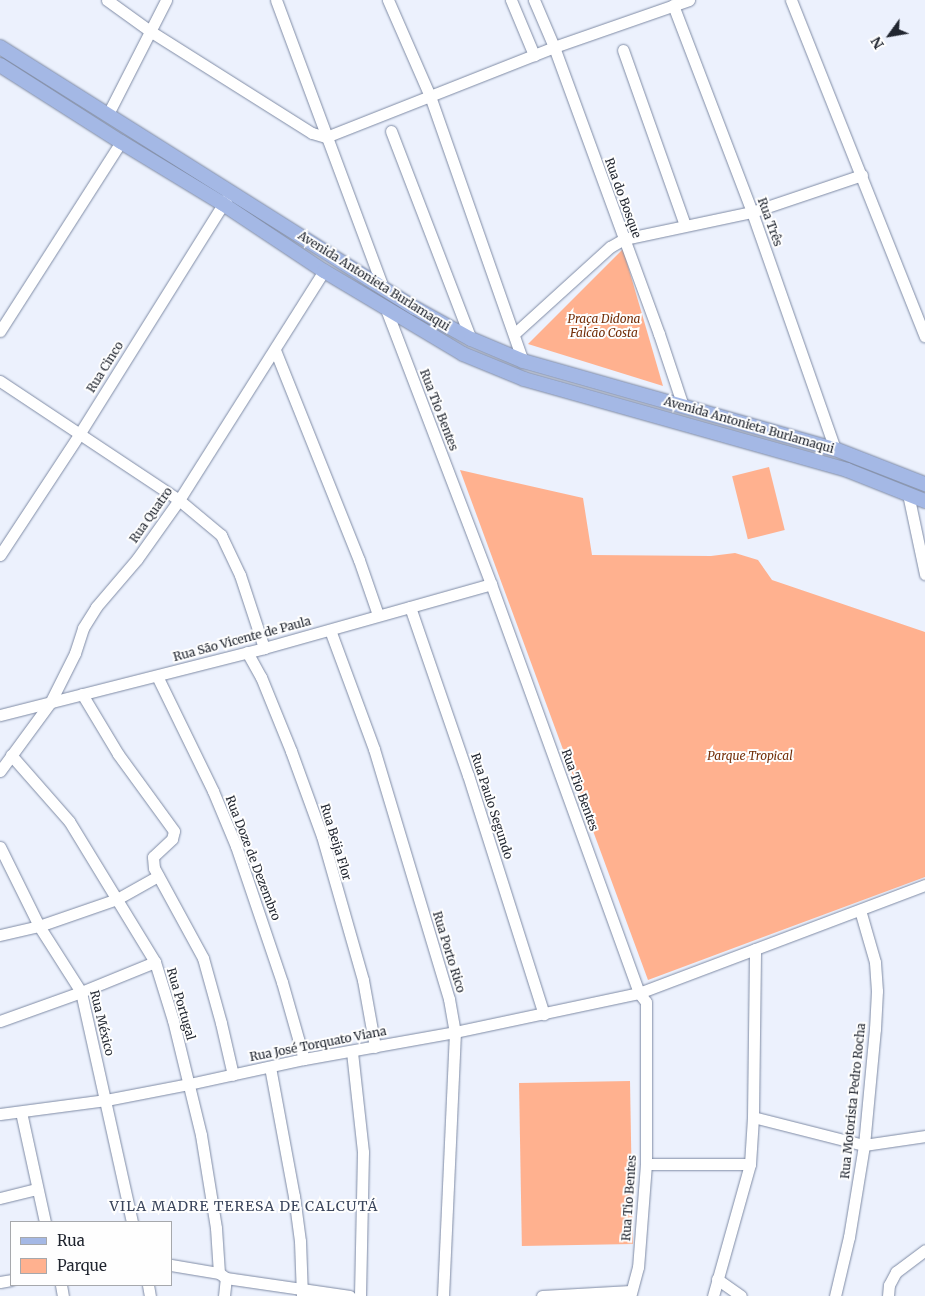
<!DOCTYPE html>
<meta charset="utf-8">
<style>
body{margin:0}
#map{position:relative;width:925px;height:1296px;overflow:hidden;background:#ecf1fd;font-family:Merriweather,serif}
div>[style]{position:absolute}
.green>*{inset:0;background:#ffb18f;transform-origin:0 0}
.roads{filter:drop-shadow(0 0 1px #7f8ba5) drop-shadow(0 0 1px #7f8ba5)}
.minor>*{height:11px;margin:-5.5px;padding:0 5.5px;transform-origin:5.5px;border-radius:5.5px;background:#fff}
.major>*{height:14px;margin:-7px;padding:0 7px;transform-origin:7px;border-radius:7px;background:#a4b8e5}
span{translate:-50% -50%;white-space:nowrap;text-align:center;line-height:1.15;-webkit-text-stroke:4px #fefefe;paint-order:stroke}
.street-label{font-size:12px;color:#212630}
.park-label{font-size:12px;color:#732e08;font-style:italic}
.neighbourhood-label{font-size:14px;color:#39445b;letter-spacing:1px}
.legend{position:absolute;left:10px;top:1221px;width:162px;height:65px;box-sizing:border-box;background:#fefefe;border:1px solid #a6a8ac;margin:0;padding:6px 9px;list-style:none;font-size:15px;color:#212630}
.legend li{display:flex;align-items:center;gap:10px;height:25px}
.legend b{width:25px;border:1px solid #a6a8ac}
.north{position:absolute;left:865px;top:10px;width:50px;height:50px;-webkit-text-stroke:4px #fefefe;paint-order:stroke;rotate:238deg;font-size:14px;font-weight:700;line-height:20px;text-align:center;color:#212630}
.north::after{content:'';display:block;margin:auto;width:18px;height:22px;background:#212630;clip-path:polygon(50% 0,100% 100%,50% 72%,0 100%)}
</style>
<div id="map">
<div class="green">
<div style="clip-path:polygon(623px 249px,663px 386px,528px 344px)"></div>
<div style="left:769px;top:467px;width:65px;height:38px;rotate:76deg"></div>
<div style="clip-path:polygon(460px 470px,583px 498px,592px 555px,711px 556px,735px 553px,758px 560px,772px 580px,925px 632px,925px 877px,648px 980px)"></div>
<div style="left:630px;top:1081px;width:163px;height:111px;rotate:89deg"></div>
</div>
<div class="roads">
<div class="minor">
<div style="left:107px;top:0;width:53px;rotate:35.8deg"></div>
<div style="left:150px;top:31px;width:191px;rotate:32.2deg"></div>
<div style="left:312px;top:133px;width:15px;rotate:16deg"></div>
<div style="left:326px;top:137px;width:245px;rotate:-21.5deg"></div>
<div style="left:554px;top:47px;width:143px;rotate:-19.2deg"></div>
<div style="left:276px;top:0;width:307px;rotate:69.6deg"></div>
<div style="left:388px;top:0;width:105px;rotate:66.4deg"></div>
<div style="left:430px;top:96px;width:281px;rotate:70.7deg"></div>
<div style="left:511px;top:0;width:60px;rotate:67.3deg"></div>
<div style="left:534px;top:0;width:51px;rotate:66.9deg"></div>
<div style="left:554px;top:47px;width:306px;rotate:69.9deg"></div>
<div style="left:659px;top:334px;width:76px;rotate:71.6deg"></div>
<div style="left:791px;top:0;width:362px;rotate:68.3deg"></div>
<div style="left:673px;top:5px;width:222px;rotate:69.1deg"></div>
<div style="left:752px;top:212px;width:251px;rotate:70.7deg"></div>
<div style="left:623px;top:50px;width:186px;rotate:70.5deg"></div>
<div style="left:108px;top:114px;width:128px;rotate:-63deg"></div>
<div style="left:391px;top:131px;width:223px;rotate:69deg"></div>
<div style="left:386px;top:309px;width:294px;rotate:69.1deg"></div>
<div style="left:491px;top:584px;width:435px;rotate:70.1deg"></div>
<div style="left:639px;top:993px;width:11px;rotate:52deg"></div>
<div style="left:646px;top:1002px;width:162px;rotate:90deg"></div>
<div style="left:646px;top:1164px;width:103px;rotate:94.4deg"></div>
<div style="left:638px;top:1267px;width:30px;rotate:105deg"></div>
<div style="left:0;top:331px;width:224px;rotate:-57.4deg"></div>
<div style="left:514px;top:334px;width:130px;rotate:-42.2deg"></div>
<div style="left:610px;top:247px;width:16px;rotate:-30deg"></div>
<div style="left:624px;top:239px;width:131px;rotate:-11.9deg"></div>
<div style="left:752px;top:212px;width:116px;rotate:-18.6deg"></div>
<div style="left:275px;top:350px;width:226px;rotate:68.2deg"></div>
<div style="left:359px;top:560px;width:58px;rotate:70.9deg"></div>
<div style="left:0;top:381px;width:215px;rotate:33.6deg"></div>
<div style="left:179px;top:500px;width:55px;rotate:39.8deg"></div>
<div style="left:221px;top:535px;width:44px;rotate:64.6deg"></div>
<div style="left:240px;top:575px;width:77px;rotate:71.8deg"></div>
<div style="left:908px;top:494px;width:82px;rotate:78deg"></div>
<div style="left:0;top:555px;width:146px;rotate:-56.7deg"></div>
<div style="left:80px;top:433px;width:277px;rotate:-58deg"></div>
<div style="left:410px;top:607px;width:178px;rotate:71deg"></div>
<div style="left:468px;top:775px;width:251px;rotate:72.4deg"></div>
<div style="left:330px;top:630px;width:127px;rotate:69.7deg"></div>
<div style="left:374px;top:749px;width:261px;rotate:73.3deg"></div>
<div style="left:449px;top:999px;width:34px;rotate:80deg"></div>
<div style="left:455px;top:1032px;width:264px;rotate:92.6deg"></div>
<div style="left:247px;top:652px;width:29px;rotate:61deg"></div>
<div style="left:261px;top:677px;width:80px;rotate:67.9deg"></div>
<div style="left:291px;top:751px;width:90px;rotate:70deg"></div>
<div style="left:322px;top:836px;width:150px;rotate:74.1deg"></div>
<div style="left:363px;top:980px;width:68px;rotate:79.8deg"></div>
<div style="left:157px;top:676px;width:128px;rotate:64deg"></div>
<div style="left:213px;top:791px;width:60px;rotate:67.3deg"></div>
<div style="left:236px;top:846px;width:144px;rotate:71.3deg"></div>
<div style="left:282px;top:982px;width:80px;rotate:74.1deg"></div>
<div style="left:82px;top:694px;width:70px;rotate:59deg"></div>
<div style="left:118px;top:754px;width:95px;rotate:54deg"></div>
<div style="left:174px;top:831px;width:8px;rotate:104deg"></div>
<div style="left:172px;top:839px;width:26px;rotate:137deg"></div>
<div style="left:153px;top:857px;width:11px;rotate:85deg"></div>
<div style="left:154px;top:868px;width:102px;rotate:61.4deg"></div>
<div style="left:203px;top:958px;width:67px;rotate:74.5deg"></div>
<div style="left:221px;top:1023px;width:53px;rotate:77deg"></div>
<div style="left:0;top:715px;width:272px;rotate:-14.2deg"></div>
<div style="left:264px;top:648px;width:236px;rotate:-15.7deg"></div>
<div style="left:11px;top:755px;width:88px;rotate:48.7deg"></div>
<div style="left:69px;top:821px;width:165px;rotate:58.6deg"></div>
<div style="left:155px;top:962px;width:61px;rotate:72.8deg"></div>
<div style="left:173px;top:1020px;width:118px;rotate:76.3deg"></div>
<div style="left:201px;top:1135px;width:94px;rotate:80.8deg"></div>
<div style="left:216px;top:1228px;width:45px;rotate:86.2deg"></div>
<div style="left:0;top:771px;width:84px;rotate:-53.7deg"></div>
<div style="left:50px;top:703px;width:56px;rotate:-63.4deg"></div>
<div style="left:75px;top:653px;width:26px;rotate:-72deg"></div>
<div style="left:83px;top:628px;width:25px;rotate:-58deg"></div>
<div style="left:96px;top:607px;width:63px;rotate:-49.5deg"></div>
<div style="left:137px;top:559px;width:72px;rotate:-54.6deg"></div>
<div style="left:179px;top:500px;width:271px;rotate:-57.7deg"></div>
<div style="left:0;top:847px;width:88px;rotate:63.7deg"></div>
<div style="left:39px;top:926px;width:78px;rotate:57.5deg"></div>
<div style="left:81px;top:992px;width:236px;rotate:77.5deg"></div>
<div style="left:0;top:935px;width:40px;rotate:-13deg"></div>
<div style="left:39px;top:926px;width:83px;rotate:-19.1deg"></div>
<div style="left:117px;top:899px;width:47px;rotate:-29.3deg"></div>
<div style="left:0;top:1021px;width:86px;rotate:-19.7deg"></div>
<div style="left:81px;top:992px;width:80px;rotate:-22.1deg"></div>
<div style="left:352px;top:1052px;width:101px;rotate:83.7deg"></div>
<div style="left:363px;top:1152px;width:144px;rotate:91.2deg"></div>
<div style="left:270px;top:1067px;width:131px;rotate:79.5deg"></div>
<div style="left:294px;top:1196px;width:45px;rotate:82.4deg"></div>
<div style="left:300px;top:1241px;width:55px;rotate:87.9deg"></div>
<div style="left:21px;top:1112px;width:113px;rotate:77.7deg"></div>
<div style="left:0;top:1114px;width:107px;rotate:-7.5deg"></div>
<div style="left:106px;top:1100px;width:85px;rotate:-10.9deg"></div>
<div style="left:189px;top:1084px;width:118px;rotate:-12.3deg"></div>
<div style="left:304px;top:1059px;width:153px;rotate:-10.1deg"></div>
<div style="left:455px;top:1032px;width:188px;rotate:-12deg"></div>
<div style="left:639px;top:993px;width:306px;rotate:-20.7deg"></div>
<div style="left:753px;top:1117px;width:114px;rotate:14.2deg"></div>
<div style="left:864px;top:1145px;width:62px;rotate:-8.4deg"></div>
<div style="left:646px;top:1164px;width:104px"></div>
<div style="left:0;top:1198px;width:38px;rotate:-14deg"></div>
<div style="left:171px;top:1265px;width:49px;rotate:9.5deg"></div>
<div style="left:219px;top:1273px;width:9px;rotate:36deg"></div>
<div style="left:226px;top:1278px;width:125px;rotate:8.3deg"></div>
<div style="left:717px;top:1279px;width:29px;rotate:35deg"></div>
<div style="left:0;top:1282px;width:11px;rotate:-10deg"></div>
<div style="left:61px;top:1285px;width:11px;rotate:80deg"></div>
<div style="left:148px;top:1285px;width:11px;rotate:80deg"></div>
<div style="left:224px;top:1296px;width:18px;rotate:-84deg"></div>
<div style="left:542px;top:1296px;width:89px;rotate:-3.2deg"></div>
<div style="left:713px;top:1296px;width:137px;rotate:-74.3deg"></div>
<div style="left:750px;top:1164px;width:47px;rotate:-86.3deg"></div>
<div style="left:753px;top:1117px;width:168px;rotate:-89.3deg"></div>
<div style="left:835px;top:1296px;width:61px;rotate:-76.7deg"></div>
<div style="left:849px;top:1237px;width:93px;rotate:-80.7deg"></div>
<div style="left:864px;top:1145px;width:117px;rotate:-84.6deg"></div>
<div style="left:875px;top:1029px;width:38px;rotate:-87deg"></div>
<div style="left:877px;top:991px;width:29px;rotate:-94deg"></div>
<div style="left:875px;top:962px;width:54px;rotate:-106.1deg"></div>
<div style="left:888px;top:1296px;width:11px;rotate:-85deg"></div>
<div style="left:889px;top:1285px;width:15px;rotate:-62deg"></div>
<div style="left:896px;top:1272px;width:36px;rotate:-37deg"></div>
</div>
<div class="major">
<div style="left:0;top:47px;width:490px;rotate:32.2deg"></div>
<div style="left:415px;top:308px;width:64px;rotate:29deg"></div>
<div style="left:471px;top:339px;width:56px;rotate:22.9deg"></div>
<div style="left:523px;top:361px;width:324px;rotate:15.8deg"></div>
<div style="left:835px;top:449px;width:97px;rotate:21.3deg"></div>
<div style="left:0;top:65px;width:143px;rotate:32.5deg"></div>
<div style="left:121px;top:142px;width:119px;rotate:31.3deg"></div>
<div style="left:223px;top:204px;width:121px;rotate:33.6deg"></div>
<div style="left:324px;top:271px;width:162px;rotate:30.8deg"></div>
<div style="left:463px;top:354px;width:66px;rotate:22.3deg"></div>
<div style="left:524px;top:379px;width:336px;rotate:15.7deg"></div>
<div style="left:847px;top:470px;width:84px;rotate:21.7deg"></div>
</div>
</div>
<div class="street-label">
<span style="left:623px;top:198px;rotate:70deg">Rua do Bosque</span>
<span style="left:770px;top:222px;rotate:70deg">Rua Três</span>
<span style="left:374px;top:281px;rotate:32deg">Avenida Antonieta Burlamaqui</span>
<span style="left:105px;top:367px;rotate:-58deg">Rua Cinco</span>
<span style="left:439px;top:410px;rotate:69deg">Rua Tio Bentes</span>
<span style="left:749px;top:425px;rotate:16deg">Avenida Antonieta Burlamaqui</span>
<span style="left:151px;top:515px;rotate:-55deg">Rua Quatro</span>
<span style="left:242px;top:639px;rotate:-15deg">Rua São Vicente de Paula</span>
<span style="left:580px;top:790px;rotate:70deg">Rua Tio Bentes</span>
<span style="left:492px;top:806px;rotate:72deg">Rua Paulo Segundo</span>
<span style="left:336px;top:842px;rotate:73deg">Rua Beija Flor</span>
<span style="left:253px;top:858px;rotate:69deg">Rua Doze de Dezembro</span>
<span style="left:449px;top:952px;rotate:73deg">Rua Porto Rico</span>
<span style="left:181px;top:1004px;rotate:74deg">Rua Portugal</span>
<span style="left:102px;top:1023px;rotate:76deg">Rua México</span>
<span style="left:318px;top:1044px;rotate:-11deg">Rua José Torquato Viana</span>
<span style="left:853px;top:1101px;rotate:-84deg">Rua Motorista Pedro Rocha</span>
<span style="left:629px;top:1198px;rotate:-86deg">Rua Tio Bentes</span>
</div>
<div class="park-label">
<span style="left:604px;top:326px">Praça Didona<br>Falcão Costa</span>
<span style="left:750px;top:756px">Parque Tropical</span>
</div>
<div class="neighbourhood-label">
<span style="left:244px;top:1206px">VILA MADRE TERESA DE CALCUTÁ</span>
</div>
<ul class="legend">
<li><b style="height:6px;background:#a4b8e5"></b>Rua</li>
<li><b style="height:14px;background:#ffb18f"></b>Parque</li>
</ul>
<div class="north">N</div>
</div>
